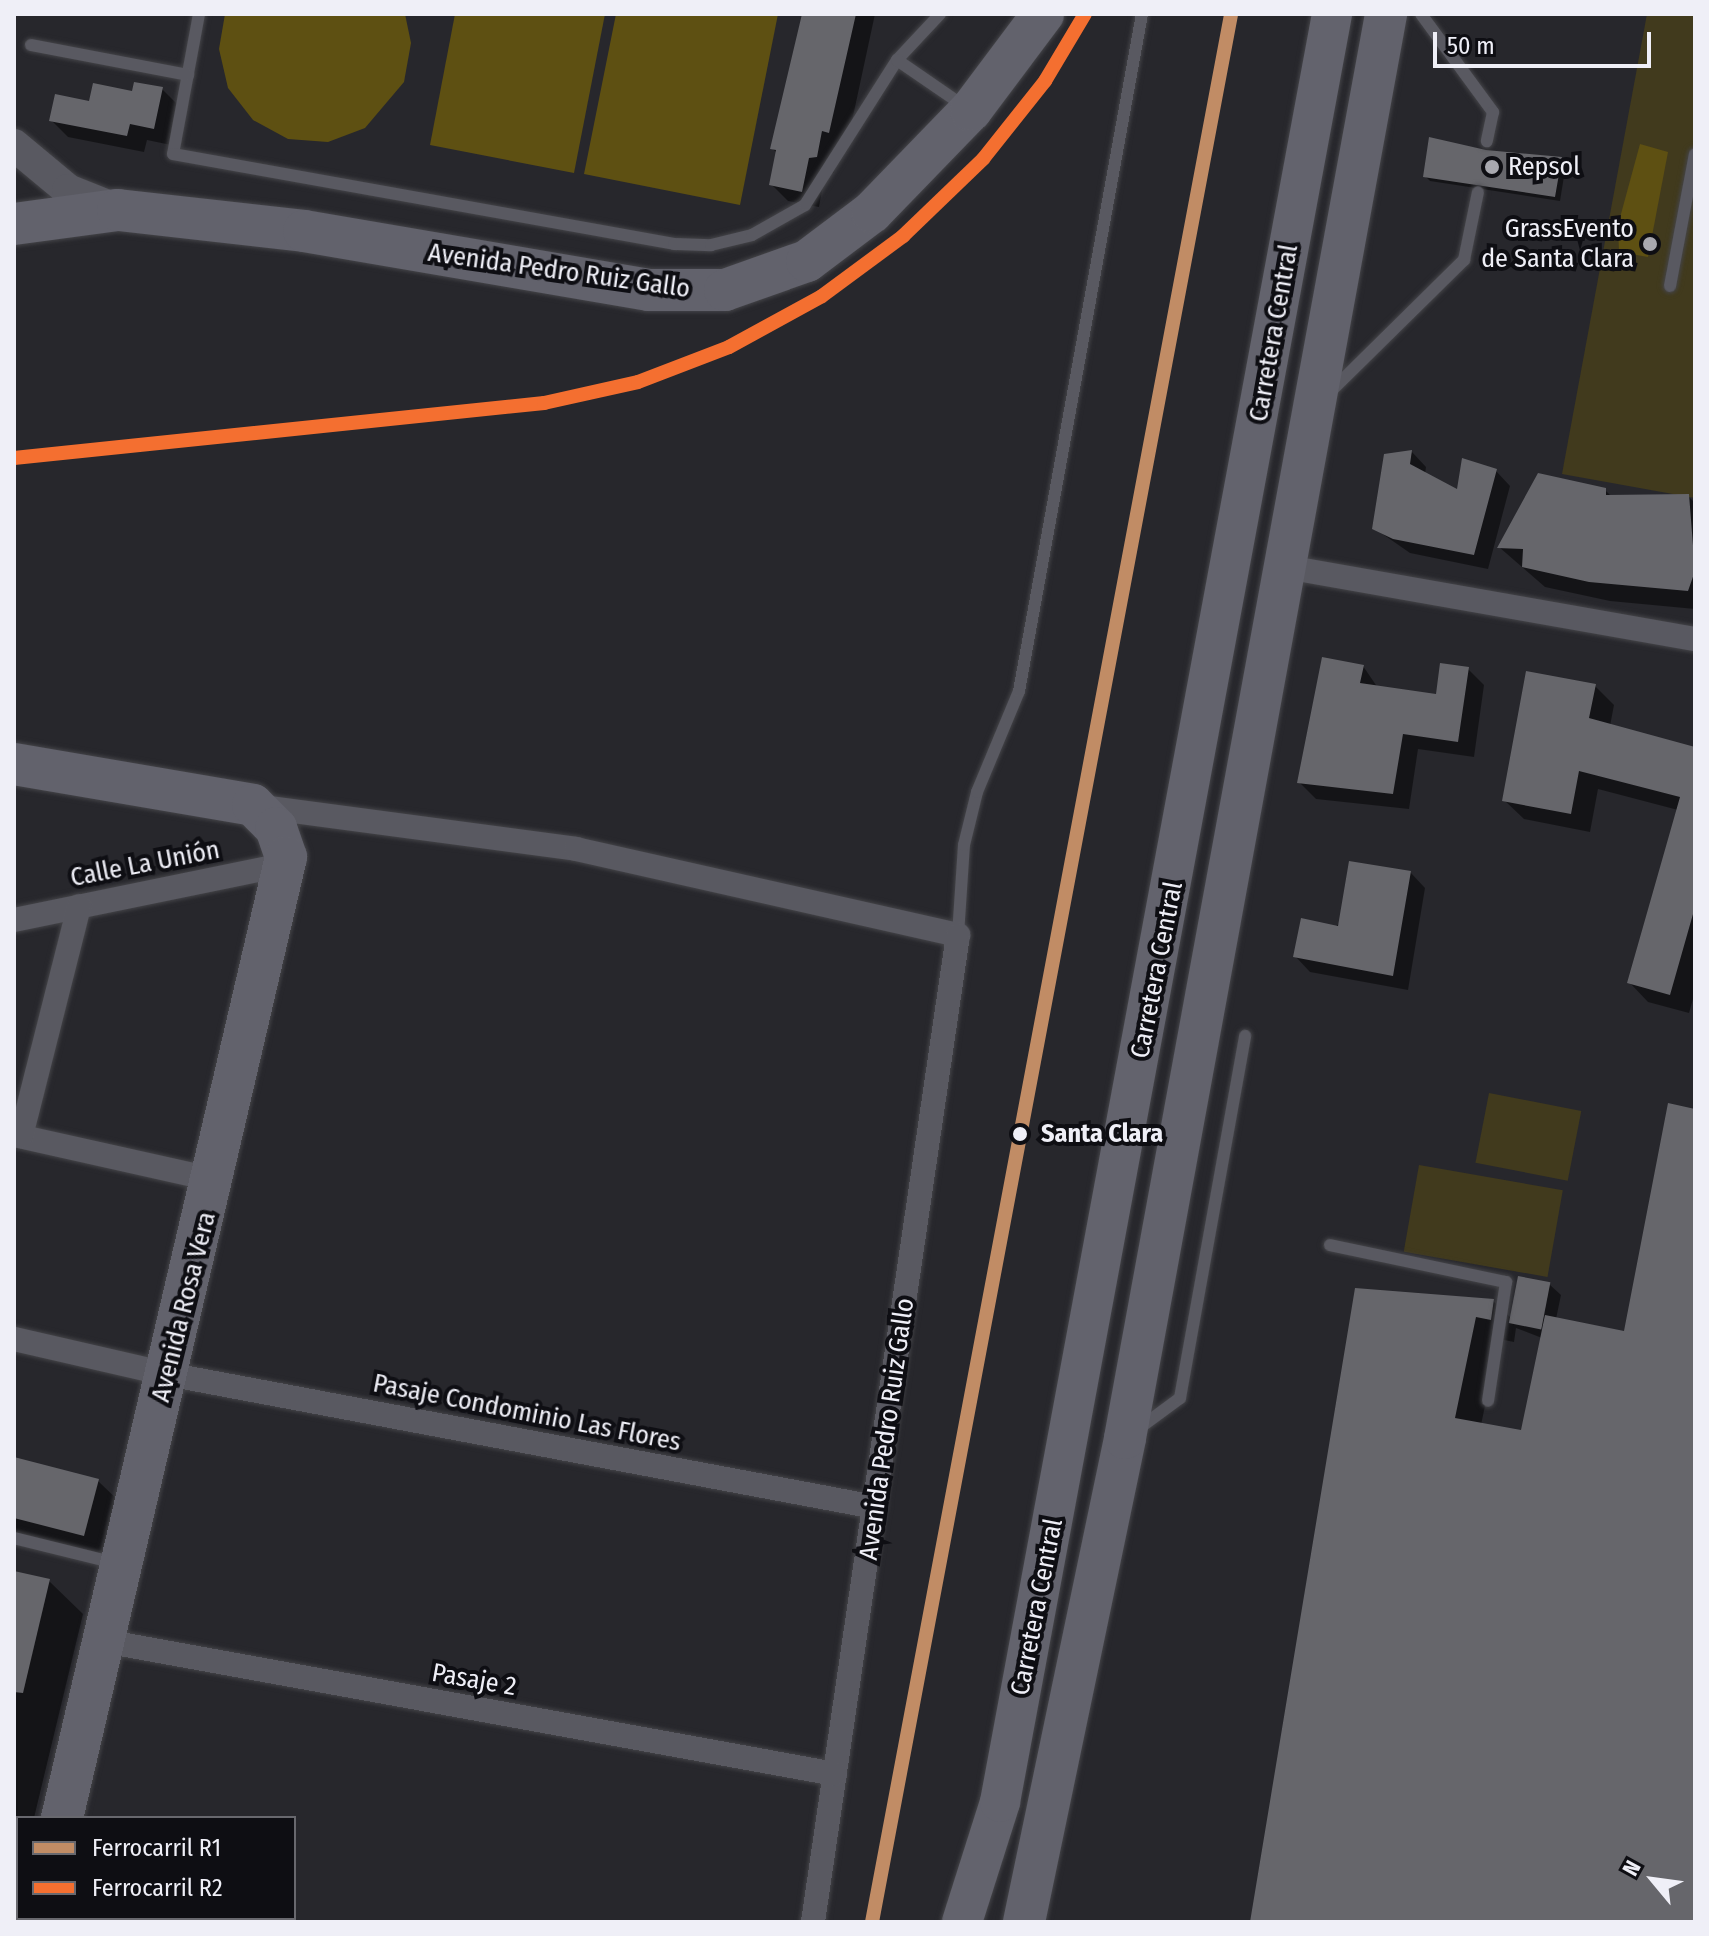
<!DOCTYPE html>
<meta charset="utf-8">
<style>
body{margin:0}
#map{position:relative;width:1709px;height:1936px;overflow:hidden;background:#27272c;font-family:"Fira Sans Condensed",sans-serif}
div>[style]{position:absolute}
.green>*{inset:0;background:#413a1d;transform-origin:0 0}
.water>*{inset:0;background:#5e5012}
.shadow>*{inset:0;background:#0007}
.building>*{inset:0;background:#66666b;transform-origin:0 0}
.roads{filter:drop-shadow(0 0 2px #444448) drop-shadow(0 0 2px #444448)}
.service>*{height:12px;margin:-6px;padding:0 6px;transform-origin:6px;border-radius:6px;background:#595961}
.minor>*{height:24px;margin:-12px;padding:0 12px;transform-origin:12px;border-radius:12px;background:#595961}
.tertiary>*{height:32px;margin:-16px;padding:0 16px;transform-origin:16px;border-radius:16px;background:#595961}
.primary>*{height:40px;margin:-20px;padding:0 20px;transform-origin:20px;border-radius:20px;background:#63636d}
.trunk>*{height:42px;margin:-21px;padding:0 21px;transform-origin:21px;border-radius:21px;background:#62626c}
.rail>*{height:6px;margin-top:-3px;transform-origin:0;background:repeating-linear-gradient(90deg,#5d5d63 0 12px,transparent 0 18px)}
.rail-1>*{height:14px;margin:-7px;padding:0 7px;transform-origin:7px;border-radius:7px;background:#c18c65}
.rail-2>*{height:14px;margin:-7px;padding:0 7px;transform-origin:7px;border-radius:7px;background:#f46f30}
.dots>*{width:22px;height:22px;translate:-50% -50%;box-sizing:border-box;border:4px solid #0e0e13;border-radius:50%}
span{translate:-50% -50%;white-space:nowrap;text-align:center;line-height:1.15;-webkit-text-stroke:8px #0e0e13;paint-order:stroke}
.poi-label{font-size:26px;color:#efeff7}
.left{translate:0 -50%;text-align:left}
.right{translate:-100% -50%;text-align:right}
.street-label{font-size:26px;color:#efeff7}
.stop-label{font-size:26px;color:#efeff7;font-weight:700}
.frame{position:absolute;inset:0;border:16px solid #efeff7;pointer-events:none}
.legend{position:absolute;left:16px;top:1816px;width:280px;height:104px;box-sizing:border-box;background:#0e0e13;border:2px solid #68686e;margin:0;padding:10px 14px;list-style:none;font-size:24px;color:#efeff7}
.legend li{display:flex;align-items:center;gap:16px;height:40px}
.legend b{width:40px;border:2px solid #68686e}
.north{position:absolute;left:1613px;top:1840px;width:80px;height:80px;-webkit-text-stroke:6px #0e0e13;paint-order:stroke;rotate:299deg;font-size:22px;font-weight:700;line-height:32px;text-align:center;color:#efeff7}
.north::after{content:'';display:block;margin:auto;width:28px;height:36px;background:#efeff7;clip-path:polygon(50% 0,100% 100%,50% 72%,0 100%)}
.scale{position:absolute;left:1433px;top:32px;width:218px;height:36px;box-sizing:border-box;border:4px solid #efeff7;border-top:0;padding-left:10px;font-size:24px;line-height:28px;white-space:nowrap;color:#efeff7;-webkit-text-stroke:6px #0e0e13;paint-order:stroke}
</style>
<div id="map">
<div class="green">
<div style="clip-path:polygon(1647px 14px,1695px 14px,1695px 498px,1562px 474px)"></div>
<div style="left:1489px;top:1093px;width:94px;height:71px;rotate:11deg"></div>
<div style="left:1419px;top:1165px;width:146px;height:88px;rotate:10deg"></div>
</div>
<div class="water">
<div style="clip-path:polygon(225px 14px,405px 14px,411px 43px,404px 82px,365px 128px,328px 142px,288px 139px,253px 120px,228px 88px,219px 49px)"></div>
<div style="clip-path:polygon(455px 14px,605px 14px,574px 173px,430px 145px)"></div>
<div style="clip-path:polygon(616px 14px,778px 14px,740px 205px,584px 174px)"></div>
<div style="clip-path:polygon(1640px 144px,1668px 152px,1648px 257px,1619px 252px,1618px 225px)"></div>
</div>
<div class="shadow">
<div style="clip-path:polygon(803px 14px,875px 14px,846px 149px,839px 147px,834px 173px,825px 174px,819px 207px,788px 201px,771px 184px,777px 153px,772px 148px)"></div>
<div style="clip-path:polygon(162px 89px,179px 106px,171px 145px,147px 140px,144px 152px,68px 137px,51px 120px,91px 104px)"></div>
<div style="clip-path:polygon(1486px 152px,1561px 159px,1566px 164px,1560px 201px,1430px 181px,1425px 176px)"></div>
<div style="clip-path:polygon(1412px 452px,1426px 467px,1425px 474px,1458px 492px,1496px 471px,1510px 486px,1488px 569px,1410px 553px,1374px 528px)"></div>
<div style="clip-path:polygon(1605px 490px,1612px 497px,1688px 496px,1695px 503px,1695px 609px,1610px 601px,1545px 587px,1499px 547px)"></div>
<div style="clip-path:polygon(1363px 666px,1378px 688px,1438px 697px,1468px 669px,1484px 685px,1474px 757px,1418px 749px,1409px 809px,1316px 799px,1300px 783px)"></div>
<div style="clip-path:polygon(1595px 686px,1614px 705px,1610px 726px,1695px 749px,1695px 992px,1689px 1013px,1648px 1002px,1629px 982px,1678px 810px,1598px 789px,1590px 832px,1524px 819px,1504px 800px)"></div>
<div style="clip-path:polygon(1410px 872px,1425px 888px,1408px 990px,1310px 972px,1295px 956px)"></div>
<div style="clip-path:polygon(evenodd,1695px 1111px,1695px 1922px,1252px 1922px,1356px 1290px,1493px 1301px,1512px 1319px,1549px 1284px,1561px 1295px,1556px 1319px,1626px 1333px,1695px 1111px,1516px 1328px,1542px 1338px,1522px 1432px,1481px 1425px,1499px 1339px,1514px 1342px,1516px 1328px)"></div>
<div style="clip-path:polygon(14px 1459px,98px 1481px,121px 1503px,107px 1558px,14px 1534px)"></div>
<div style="clip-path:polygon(14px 1573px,49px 1581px,83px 1614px,34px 1818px,18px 1818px,14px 1901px)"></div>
</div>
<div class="building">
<div style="clip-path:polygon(802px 14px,856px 14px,829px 133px,822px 131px,817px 157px,809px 158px,802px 192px,769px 185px,776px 150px,770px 149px)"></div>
<div style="clip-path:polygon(134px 82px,163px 87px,154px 129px,130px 124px,127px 136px,49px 121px,55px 94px,89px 101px,93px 83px,132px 91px)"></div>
<div style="clip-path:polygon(1429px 137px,1486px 150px,1562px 157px,1555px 197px,1423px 177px)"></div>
<div style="clip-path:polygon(1412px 450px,1410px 464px,1457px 489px,1462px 458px,1497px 469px,1474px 555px,1393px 539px,1372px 529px,1384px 454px)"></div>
<div style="clip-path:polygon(1538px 473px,1606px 488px,1606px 495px,1689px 494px,1695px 571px,1688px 591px,1589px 582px,1522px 567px,1523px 549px,1497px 548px)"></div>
<div style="clip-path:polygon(1322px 657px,1364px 665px,1360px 683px,1436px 694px,1440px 663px,1469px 667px,1458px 742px,1403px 734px,1393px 794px,1297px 783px)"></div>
<div style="clip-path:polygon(1526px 671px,1596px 684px,1589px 718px,1695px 747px,1695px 907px,1670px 995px,1627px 983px,1680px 797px,1579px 771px,1571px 814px,1502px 801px)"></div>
<div style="clip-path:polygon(1349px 861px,1411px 871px,1393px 976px,1293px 957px,1301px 918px,1338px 926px)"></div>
<div style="clip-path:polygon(1668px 1103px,1695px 1109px,1695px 1922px,1250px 1922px,1355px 1288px,1494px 1299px,1491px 1320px,1476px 1317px,1455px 1418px,1521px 1430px,1545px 1315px,1624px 1331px)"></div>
<div style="left:1518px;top:1276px;width:33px;height:48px;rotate:11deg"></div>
<div style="clip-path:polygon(14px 1457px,99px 1479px,84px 1536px,14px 1518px)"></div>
<div style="clip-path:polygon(14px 1571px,50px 1579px,23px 1693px,14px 1692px)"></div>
</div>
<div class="roads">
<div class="service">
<div style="left:199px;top:14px;width:142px;rotate:100.5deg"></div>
<div style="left:173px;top:154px;width:509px;rotate:10.18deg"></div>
<div style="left:674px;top:244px;width:37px;rotate:2deg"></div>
<div style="left:711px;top:245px;width:42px;rotate:-13.7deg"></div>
<div style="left:752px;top:235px;width:61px;rotate:-29.5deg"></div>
<div style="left:805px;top:205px;width:172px;rotate:-57.6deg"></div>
<div style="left:897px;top:60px;width:63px;rotate:-46.9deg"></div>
<div style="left:1421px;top:14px;width:122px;rotate:53.7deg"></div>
<div style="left:1493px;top:112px;width:30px;rotate:102deg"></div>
<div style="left:31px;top:45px;width:160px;rotate:10.8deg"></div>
<div style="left:897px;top:60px;width:81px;rotate:34.5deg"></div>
<div style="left:1670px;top:286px;width:134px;rotate:-79.3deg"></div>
<div style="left:1329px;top:393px;width:190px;rotate:-44.6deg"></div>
<div style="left:1464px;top:260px;width:69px;rotate:-78.4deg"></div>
<div style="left:958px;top:935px;width:90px;rotate:-86.2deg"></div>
<div style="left:964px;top:845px;width:55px;rotate:-76.2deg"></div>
<div style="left:977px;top:792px;width:109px;rotate:-67.4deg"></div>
<div style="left:1019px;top:691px;width:688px;rotate:-79.7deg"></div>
<div style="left:1330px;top:1245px;width:180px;rotate:11.9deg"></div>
<div style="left:1506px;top:1282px;width:120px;rotate:98.6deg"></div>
<div style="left:1138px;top:1429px;width:52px;rotate:-36.4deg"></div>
<div style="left:1180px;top:1398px;width:368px;rotate:-79.8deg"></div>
<div style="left:14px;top:1538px;width:104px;rotate:13.9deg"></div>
</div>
<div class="minor">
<div style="left:1286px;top:567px;width:415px;rotate:10deg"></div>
<div style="left:255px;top:806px;width:324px;rotate:7.6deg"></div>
<div style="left:576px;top:849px;width:392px;rotate:12.7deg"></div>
<div style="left:958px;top:935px;width:998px;rotate:98.36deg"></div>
<div style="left:14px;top:920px;width:279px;rotate:-11.6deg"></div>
<div style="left:14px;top:1135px;width:206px;rotate:12.6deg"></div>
<div style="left:21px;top:1136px;width:237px;rotate:-75.8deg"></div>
<div style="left:14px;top:1339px;width:157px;rotate:12.9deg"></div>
<div style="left:167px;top:1374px;width:720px;rotate:10.64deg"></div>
<div style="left:104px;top:1641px;width:743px;rotate:10.31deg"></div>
</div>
<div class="tertiary">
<div style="left:14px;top:145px;width:70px;rotate:39.8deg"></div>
<div style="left:68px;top:190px;width:54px;rotate:21.8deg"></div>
</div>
<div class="primary">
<div style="left:962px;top:1922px;width:126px;rotate:-72.4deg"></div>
<div style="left:1000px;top:1802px;width:1819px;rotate:-79.48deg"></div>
</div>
<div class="trunk">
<div style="left:14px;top:224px;width:105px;rotate:-7.7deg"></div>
<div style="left:118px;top:210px;width:187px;rotate:6.4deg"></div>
<div style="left:304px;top:231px;width:350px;rotate:9.7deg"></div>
<div style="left:649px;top:290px;width:76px"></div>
<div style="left:725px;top:290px;width:87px;rotate:-19.5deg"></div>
<div style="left:807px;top:261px;width:81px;rotate:-37deg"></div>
<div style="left:872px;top:212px;width:142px;rotate:-45.9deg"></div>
<div style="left:971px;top:110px;width:120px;rotate:-53.1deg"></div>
<div style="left:14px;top:764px;width:242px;rotate:9.7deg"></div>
<div style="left:253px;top:805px;width:33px;rotate:45deg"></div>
<div style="left:276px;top:828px;width:31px;rotate:71deg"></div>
<div style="left:286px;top:857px;width:987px;rotate:103.12deg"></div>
<div style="left:37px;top:1922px;width:4px;rotate:-76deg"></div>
<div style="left:1024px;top:1922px;width:494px;rotate:-78.2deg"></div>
<div style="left:1125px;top:1438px;width:1448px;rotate:-79.61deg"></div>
</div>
</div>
<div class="rail">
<div style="left:14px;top:458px;width:533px;rotate:-5.92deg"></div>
<div style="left:544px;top:403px;width:96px;rotate:-12.6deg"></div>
<div style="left:638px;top:382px;width:97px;rotate:-21deg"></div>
<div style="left:729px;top:347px;width:106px;rotate:-28.7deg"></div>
<div style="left:822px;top:296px;width:101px;rotate:-36.5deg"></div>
<div style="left:903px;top:236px;width:111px;rotate:-43.9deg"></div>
<div style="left:983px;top:159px;width:100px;rotate:-51.5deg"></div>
<div style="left:1045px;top:81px;width:78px;rotate:-59.2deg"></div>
</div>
<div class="rail-1">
<div style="left:872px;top:1922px;width:1941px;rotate:-79.34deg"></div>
</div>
<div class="rail-2">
<div style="left:14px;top:458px;width:533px;rotate:-5.92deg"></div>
<div style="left:544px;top:403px;width:96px;rotate:-12.6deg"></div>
<div style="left:638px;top:382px;width:97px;rotate:-21deg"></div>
<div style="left:729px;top:347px;width:106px;rotate:-28.7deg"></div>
<div style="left:822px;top:296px;width:101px;rotate:-36.5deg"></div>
<div style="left:903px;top:236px;width:111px;rotate:-43.9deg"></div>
<div style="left:983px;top:159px;width:100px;rotate:-51.5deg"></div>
<div style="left:1045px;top:81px;width:78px;rotate:-59.2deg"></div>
</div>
<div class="dots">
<div style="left:1492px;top:167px;background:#a9a9b0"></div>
<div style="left:1650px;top:244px;background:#a9a9b0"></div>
<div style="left:1020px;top:1134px;background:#efeff7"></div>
</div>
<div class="poi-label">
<span class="left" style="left:1508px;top:167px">Repsol</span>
<span class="right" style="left:1634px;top:244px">GrassEvento<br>de Santa Clara</span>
</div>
<div class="street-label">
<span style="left:559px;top:271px;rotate:8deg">Avenida Pedro Ruiz Gallo</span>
<span style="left:1274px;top:333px;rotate:-80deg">Carretera Central</span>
<span style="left:145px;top:864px;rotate:-11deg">Calle La Unión</span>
<span style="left:1157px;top:970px;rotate:-79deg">Carretera Central</span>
<span style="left:184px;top:1307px;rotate:-76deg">Avenida Rosa Vera</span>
<span style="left:527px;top:1413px;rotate:11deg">Pasaje Condominio Las Flores</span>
<span style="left:887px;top:1429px;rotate:-82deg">Avenida Pedro Ruiz Gallo</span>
<span style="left:1037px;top:1607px;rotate:-79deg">Carretera Central</span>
<span style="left:474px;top:1680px;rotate:10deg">Pasaje 2</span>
</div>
<div class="stop-label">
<span class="left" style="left:1041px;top:1134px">Santa Clara</span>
</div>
<div class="frame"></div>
<ul class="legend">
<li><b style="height:10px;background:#c18c65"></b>Ferrocarril R1</li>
<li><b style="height:10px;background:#f46f30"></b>Ferrocarril R2</li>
</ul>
<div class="north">N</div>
<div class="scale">50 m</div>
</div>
